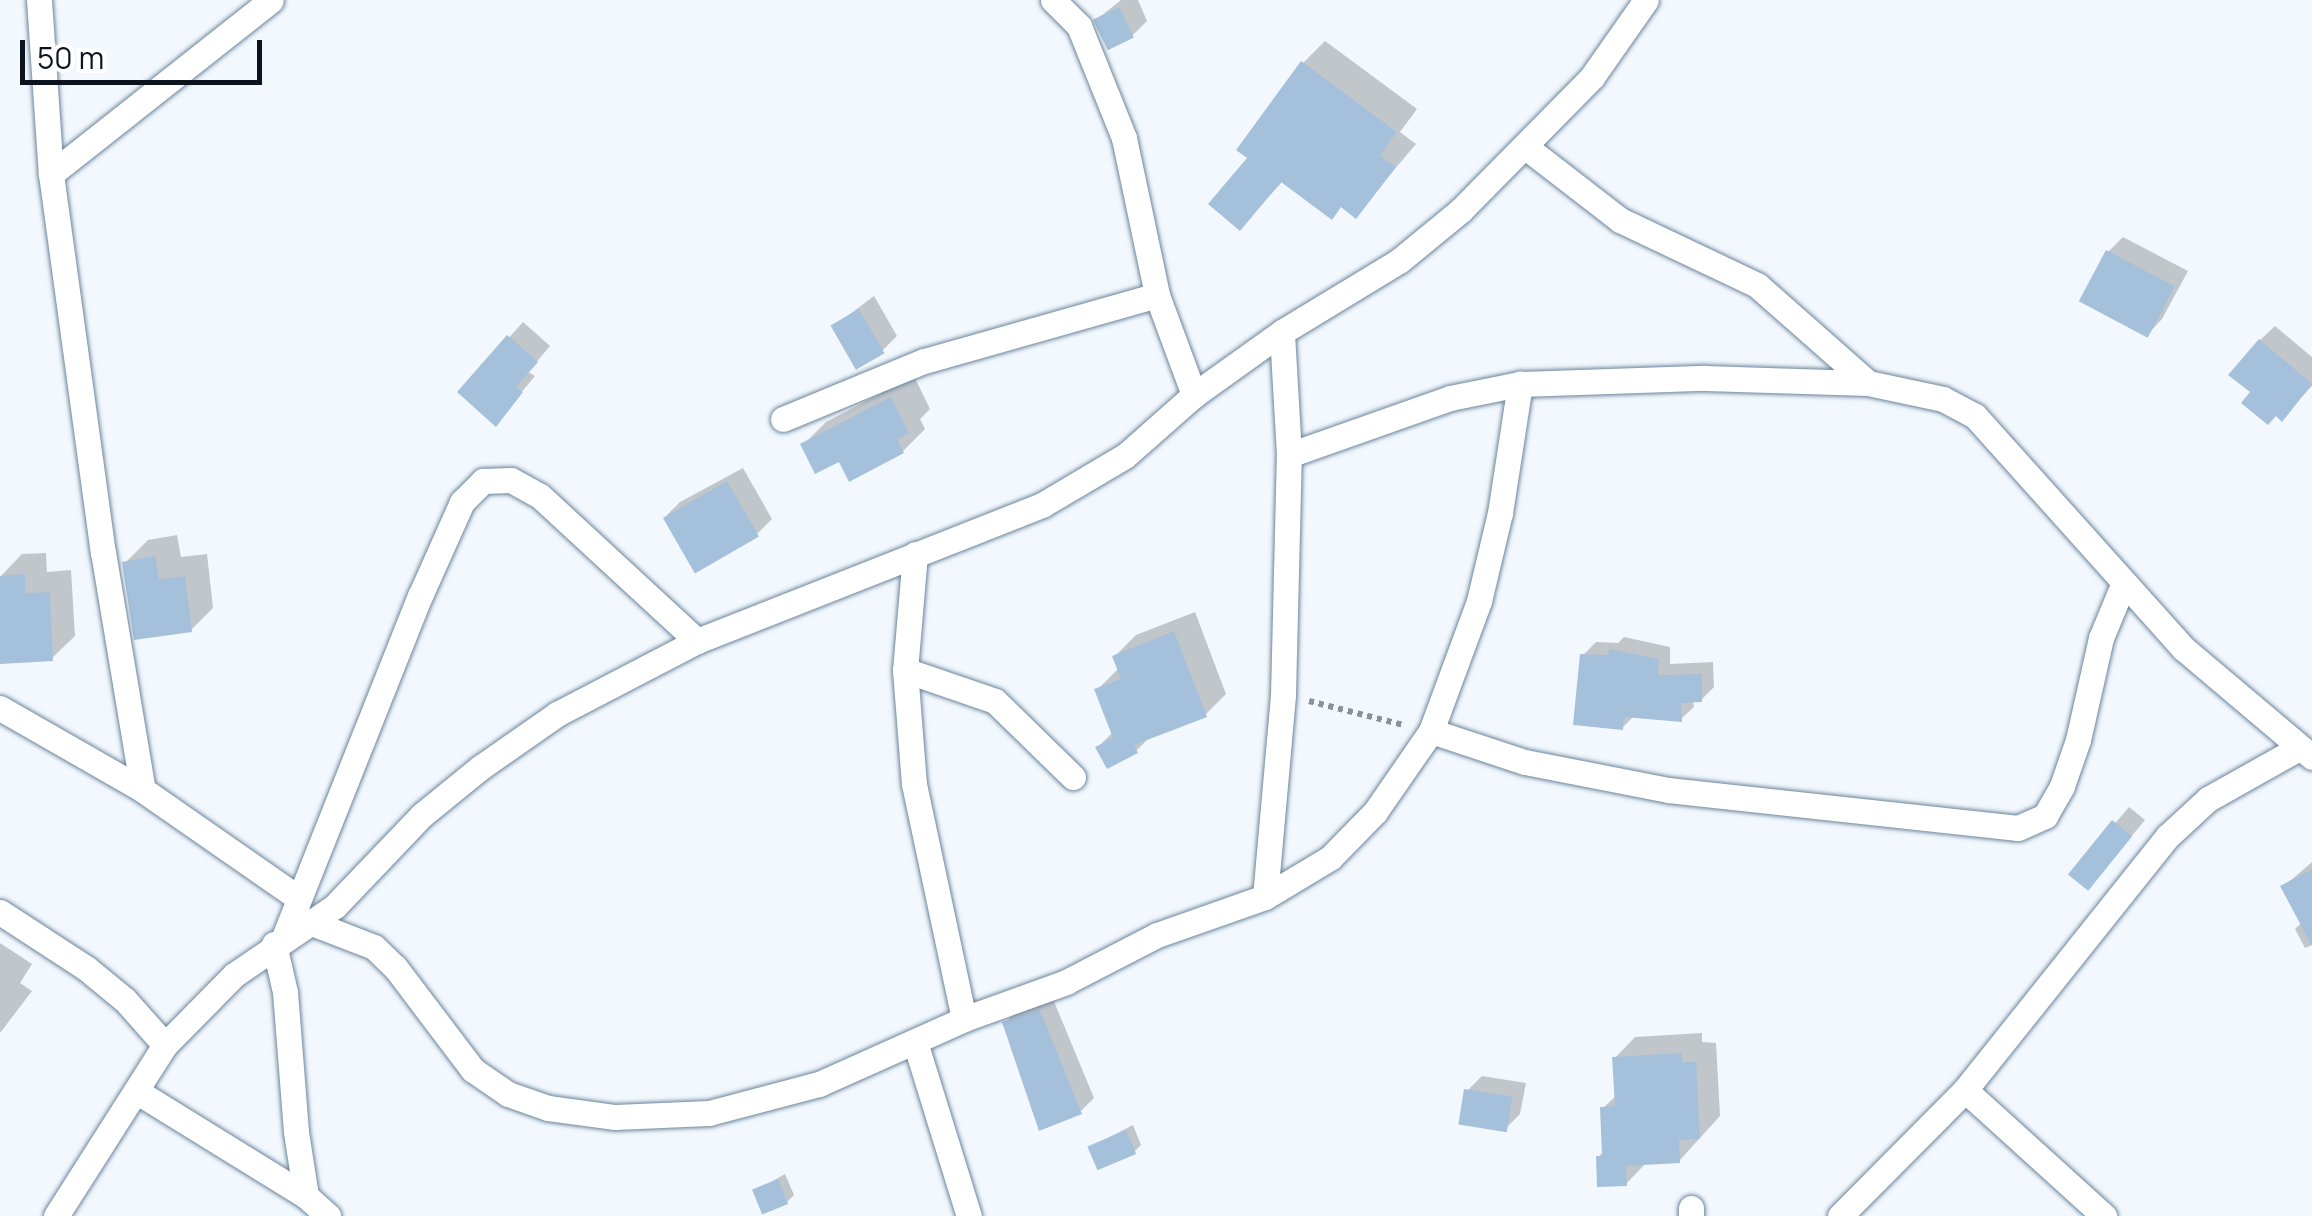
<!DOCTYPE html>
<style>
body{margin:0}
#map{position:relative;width:2312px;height:1216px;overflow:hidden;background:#f2f8fd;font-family:Manrope,sans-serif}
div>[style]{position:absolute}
.shadow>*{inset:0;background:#0003}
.building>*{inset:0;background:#a5c0da;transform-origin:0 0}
.path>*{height:6px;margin-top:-3px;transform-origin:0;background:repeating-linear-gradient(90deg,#8a9199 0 5px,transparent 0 10px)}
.roads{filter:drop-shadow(0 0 2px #6b849c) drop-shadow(0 0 2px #6b849c)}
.minor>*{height:25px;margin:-12.5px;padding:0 12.5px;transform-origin:12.5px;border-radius:12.5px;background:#fff}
span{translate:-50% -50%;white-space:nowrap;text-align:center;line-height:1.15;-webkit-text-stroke:10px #fff;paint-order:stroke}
.scale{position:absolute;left:20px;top:40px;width:242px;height:45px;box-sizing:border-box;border:5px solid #0b141e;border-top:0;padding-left:12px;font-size:30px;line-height:35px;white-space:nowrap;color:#0b141e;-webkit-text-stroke:8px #fff;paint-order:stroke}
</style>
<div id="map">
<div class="shadow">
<div style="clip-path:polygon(1121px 0,1138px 0,1147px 21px,1132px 36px,1096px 20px)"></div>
<div style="clip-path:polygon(1325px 41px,1417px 109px,1400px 132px,1416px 144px,1356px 215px,1343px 205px,1283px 181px,1240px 228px,1251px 157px,1303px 63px)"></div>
<div style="clip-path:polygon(2123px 237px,2188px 271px,2162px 319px,2148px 334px,2108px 252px)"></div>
<div style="clip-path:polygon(874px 296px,897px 336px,882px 351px,834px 326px)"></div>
<div style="clip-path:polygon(523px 322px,550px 346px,528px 372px,535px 376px,496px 423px,460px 392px)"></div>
<div style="clip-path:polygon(2275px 326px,2312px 357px,2312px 386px,2282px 418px,2253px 392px,2260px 340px)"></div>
<div style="clip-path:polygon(914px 376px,930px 409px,920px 419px,925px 429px,903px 451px,840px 458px,804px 444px,826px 422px)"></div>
<div style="clip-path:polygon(743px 468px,772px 519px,757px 534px,665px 517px,680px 502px)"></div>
<div style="clip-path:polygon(177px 535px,181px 557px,207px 554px,213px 608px,191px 630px,125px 563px,148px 540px)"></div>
<div style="clip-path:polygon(46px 553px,47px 572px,71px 570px,75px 636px,52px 658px,0 661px,0 577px,22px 554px)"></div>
<div style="clip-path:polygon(1195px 612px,1226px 694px,1206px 714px,1152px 735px,1136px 751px,1098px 747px,1113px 732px,1097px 690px,1119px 668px,1115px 656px,1136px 635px)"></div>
<div style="clip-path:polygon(1624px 637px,1670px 647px,1670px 664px,1713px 662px,1714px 687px,1701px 700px,1693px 700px,1694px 707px,1681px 719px,1634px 716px,1622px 728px,1583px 655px,1596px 642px,1618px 643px)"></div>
<div style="clip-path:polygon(2129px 807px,2145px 820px,2102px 872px,2072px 874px)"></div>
<div style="clip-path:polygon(2312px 862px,2312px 945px,2305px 948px,2295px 929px,2302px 922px,2283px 887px)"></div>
<div style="clip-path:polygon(0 943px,32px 964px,20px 983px,32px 991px,0 1033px)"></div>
<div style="clip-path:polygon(1053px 999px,1094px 1098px,1081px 1111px,1005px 1023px,1018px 1010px)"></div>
<div style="clip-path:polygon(1702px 1033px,1702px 1042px,1716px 1043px,1720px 1116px,1679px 1161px,1646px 1163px,1626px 1184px,1598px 1157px,1605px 1150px,1603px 1108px,1617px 1095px,1615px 1058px,1635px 1037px)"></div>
<div style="clip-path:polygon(1482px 1076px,1526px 1083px,1520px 1114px,1505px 1129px,1467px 1091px)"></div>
<div style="clip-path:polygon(1133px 1125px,1141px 1145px,1134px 1152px,1090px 1147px)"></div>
<div style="clip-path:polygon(785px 1174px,794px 1195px,787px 1202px,755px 1191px)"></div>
</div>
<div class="building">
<div style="left:1119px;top:7px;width:34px;height:29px;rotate:64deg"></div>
<div style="clip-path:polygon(1301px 61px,1397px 132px,1380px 155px,1396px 167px,1356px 219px,1341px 207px,1332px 220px,1281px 182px,1240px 231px,1208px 204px,1247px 158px,1236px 150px)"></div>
<div style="left:2106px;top:250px;width:78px;height:58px;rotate:28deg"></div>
<div style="left:859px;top:309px;width:51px;height:33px;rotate:60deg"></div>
<div style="clip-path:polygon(507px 335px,538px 362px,516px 387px,523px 392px,496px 427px,457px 392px)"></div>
<div style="clip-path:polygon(2259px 339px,2312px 384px,2282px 422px,2276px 416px,2268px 425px,2241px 403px,2250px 392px,2228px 375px)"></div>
<div style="clip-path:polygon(891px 397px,909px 433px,897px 439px,904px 453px,849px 482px,839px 462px,815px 474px,800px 444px)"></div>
<div style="left:727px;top:481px;width:64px;height:74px;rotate:60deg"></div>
<div style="clip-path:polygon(155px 556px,159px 579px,185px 576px,192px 632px,134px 640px,122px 562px)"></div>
<div style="clip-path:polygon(25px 574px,25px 593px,50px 592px,53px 661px,0 664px,0 576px)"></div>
<div style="clip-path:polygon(1174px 631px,1207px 717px,1134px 745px,1138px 753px,1107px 769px,1095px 747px,1113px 738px,1094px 689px,1121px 679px,1112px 656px)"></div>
<div style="clip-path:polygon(1609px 649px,1659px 659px,1658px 675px,1702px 674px,1702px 702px,1681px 703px,1682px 722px,1624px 717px,1623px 730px,1573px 725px,1580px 654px,1608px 655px)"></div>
<div style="left:2112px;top:820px;width:26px;height:70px;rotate:39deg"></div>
<div style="clip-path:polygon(2312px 869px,2312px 946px,2280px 886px)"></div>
<div style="clip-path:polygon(1040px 1010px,1082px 1114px,1039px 1131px,1002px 1022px)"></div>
<div style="clip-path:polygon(1682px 1053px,1682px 1062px,1696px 1062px,1700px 1139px,1679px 1140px,1680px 1163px,1626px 1166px,1627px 1186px,1597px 1187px,1596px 1156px,1602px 1156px,1600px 1107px,1615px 1106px,1612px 1057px)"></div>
<div style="left:1464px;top:1089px;width:49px;height:36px;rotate:9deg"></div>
<div style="left:1126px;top:1130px;width:26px;height:42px;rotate:67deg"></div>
<div style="left:778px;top:1179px;width:27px;height:28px;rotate:68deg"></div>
</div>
<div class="path">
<div style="left:1309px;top:701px;width:97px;rotate:14.3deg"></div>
</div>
<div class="roads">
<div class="minor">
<div style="left:39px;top:0;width:174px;rotate:86.1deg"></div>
<div style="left:51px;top:174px;width:382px;rotate:82.2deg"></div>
<div style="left:103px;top:552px;width:241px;rotate:80.5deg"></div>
<div style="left:1053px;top:0;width:37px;rotate:45deg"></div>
<div style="left:1079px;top:26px;width:121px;rotate:68.1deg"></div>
<div style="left:1124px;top:138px;width:160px;rotate:78.1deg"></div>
<div style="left:1157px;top:295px;width:107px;rotate:69.7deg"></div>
<div style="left:1527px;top:148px;width:118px;rotate:37.7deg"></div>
<div style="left:1620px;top:220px;width:152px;rotate:25.4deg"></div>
<div style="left:1757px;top:285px;width:148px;rotate:41.4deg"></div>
<div style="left:1868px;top:383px;width:77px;rotate:12deg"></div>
<div style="left:1943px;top:399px;width:36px;rotate:28deg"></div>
<div style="left:1975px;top:416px;width:312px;rotate:48.1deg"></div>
<div style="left:2183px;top:648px;width:169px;rotate:40.2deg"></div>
<div style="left:51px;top:174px;width:280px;rotate:-38.3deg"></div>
<div style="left:783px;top:419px;width:152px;rotate:-22.4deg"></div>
<div style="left:924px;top:361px;width:242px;rotate:-15.8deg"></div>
<div style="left:1289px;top:455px;width:171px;rotate:-19.5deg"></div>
<div style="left:1450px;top:398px;width:71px;rotate:-11.3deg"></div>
<div style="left:1520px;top:384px;width:185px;rotate:-1.9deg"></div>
<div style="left:1705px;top:378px;width:163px;rotate:1.8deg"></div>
<div style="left:915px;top:554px;width:116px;rotate:94.9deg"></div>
<div style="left:905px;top:670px;width:114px;rotate:85.5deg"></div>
<div style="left:914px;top:784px;width:240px;rotate:78deg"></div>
<div style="left:905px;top:670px;width:95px;rotate:19deg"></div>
<div style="left:995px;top:701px;width:109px;rotate:44.3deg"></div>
<div style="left:0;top:708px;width:165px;rotate:29.8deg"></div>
<div style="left:143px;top:790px;width:188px;rotate:34.8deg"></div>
<div style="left:1431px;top:731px;width:99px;rotate:18.3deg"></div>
<div style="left:1525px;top:762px;width:146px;rotate:11.1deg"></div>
<div style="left:1668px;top:790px;width:352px;rotate:6.2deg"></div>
<div style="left:2018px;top:828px;width:30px;rotate:-24deg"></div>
<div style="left:2045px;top:816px;width:34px;rotate:-60deg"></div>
<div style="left:2062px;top:786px;width:49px;rotate:-70.8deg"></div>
<div style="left:2078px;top:740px;width:105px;rotate:-77.3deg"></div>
<div style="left:2101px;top:638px;width:57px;rotate:-67.5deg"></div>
<div style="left:1265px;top:897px;width:203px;rotate:-84.9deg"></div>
<div style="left:1283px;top:695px;width:240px;rotate:-88.6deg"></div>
<div style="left:1289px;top:455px;width:123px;rotate:-93.3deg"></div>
<div style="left:0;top:912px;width:103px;rotate:33.1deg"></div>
<div style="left:86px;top:968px;width:50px;rotate:39.4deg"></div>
<div style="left:125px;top:1000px;width:60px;rotate:48.4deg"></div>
<div style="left:312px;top:923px;width:66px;rotate:21.2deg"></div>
<div style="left:374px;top:947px;width:29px;rotate:44deg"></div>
<div style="left:395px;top:967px;width:129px;rotate:52.9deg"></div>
<div style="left:473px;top:1070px;width:42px;rotate:34.4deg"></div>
<div style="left:508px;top:1094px;width:42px;rotate:19.3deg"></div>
<div style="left:548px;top:1108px;width:68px;rotate:7.7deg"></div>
<div style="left:615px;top:1117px;width:94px;rotate:-2.4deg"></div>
<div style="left:709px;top:1113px;width:114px;rotate:-14.8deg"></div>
<div style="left:819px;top:1084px;width:159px;rotate:-24.1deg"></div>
<div style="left:964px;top:1019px;width:109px;rotate:-19.9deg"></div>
<div style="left:1066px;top:982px;width:102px;rotate:-27.3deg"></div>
<div style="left:1157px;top:935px;width:114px;rotate:-19.4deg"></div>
<div style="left:1265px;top:897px;width:76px;rotate:-31deg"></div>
<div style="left:1330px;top:858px;width:64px;rotate:-45.6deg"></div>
<div style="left:1375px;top:812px;width:98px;rotate:-55.3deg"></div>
<div style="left:1431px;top:731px;width:139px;rotate:-69.7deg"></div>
<div style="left:1479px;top:601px;width:90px;rotate:-76.6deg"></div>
<div style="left:1500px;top:513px;width:131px;rotate:-81.2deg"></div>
<div style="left:284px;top:937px;width:367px;rotate:-68.3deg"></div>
<div style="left:420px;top:596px;width:103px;rotate:-65.9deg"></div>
<div style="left:462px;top:502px;width:30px;rotate:-45deg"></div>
<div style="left:483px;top:481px;width:28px;rotate:-2deg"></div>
<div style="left:511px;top:480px;width:33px;rotate:29deg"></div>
<div style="left:540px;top:496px;width:214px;rotate:42.7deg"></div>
<div style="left:274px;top:944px;width:49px;rotate:77.1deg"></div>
<div style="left:285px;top:992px;width:140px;rotate:85.5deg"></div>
<div style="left:296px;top:1132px;width:65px;rotate:81.1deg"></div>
<div style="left:915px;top:1042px;width:182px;rotate:72.8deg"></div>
<div style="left:1965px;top:1090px;width:188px;rotate:42.2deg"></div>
<div style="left:136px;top:1091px;width:200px;rotate:31.7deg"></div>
<div style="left:306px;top:1196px;width:30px;rotate:42deg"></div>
<div style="left:1691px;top:1208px;width:8px;rotate:90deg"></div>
<div style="left:56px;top:1216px;width:203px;rotate:-57.5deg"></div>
<div style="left:165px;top:1045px;width:98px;rotate:-45.4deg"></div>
<div style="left:234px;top:975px;width:122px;rotate:-34.3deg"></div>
<div style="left:335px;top:906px;width:126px;rotate:-46.3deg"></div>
<div style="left:422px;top:815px;width:76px;rotate:-39.1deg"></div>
<div style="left:481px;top:767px;width:93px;rotate:-34.9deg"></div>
<div style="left:557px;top:714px;width:158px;rotate:-27.5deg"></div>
<div style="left:697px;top:641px;width:371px;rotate:-21.5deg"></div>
<div style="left:1042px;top:505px;width:96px;rotate:-30.6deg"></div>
<div style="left:1125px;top:456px;width:92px;rotate:-41.5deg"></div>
<div style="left:1194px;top:395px;width:108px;rotate:-35.6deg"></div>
<div style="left:1282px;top:332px;width:137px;rotate:-31.3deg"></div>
<div style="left:1399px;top:261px;width:80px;rotate:-39.4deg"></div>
<div style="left:1461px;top:210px;width:187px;rotate:-45.4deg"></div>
<div style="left:1592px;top:77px;width:94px;rotate:-55deg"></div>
<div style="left:1840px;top:1216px;width:177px;rotate:-45.2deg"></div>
<div style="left:1965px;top:1090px;width:325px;rotate:-51.4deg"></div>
<div style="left:2168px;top:836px;width:54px;rotate:-42.8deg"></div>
<div style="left:2208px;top:799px;width:102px;rotate:-29.3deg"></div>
</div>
</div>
<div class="scale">50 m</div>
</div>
